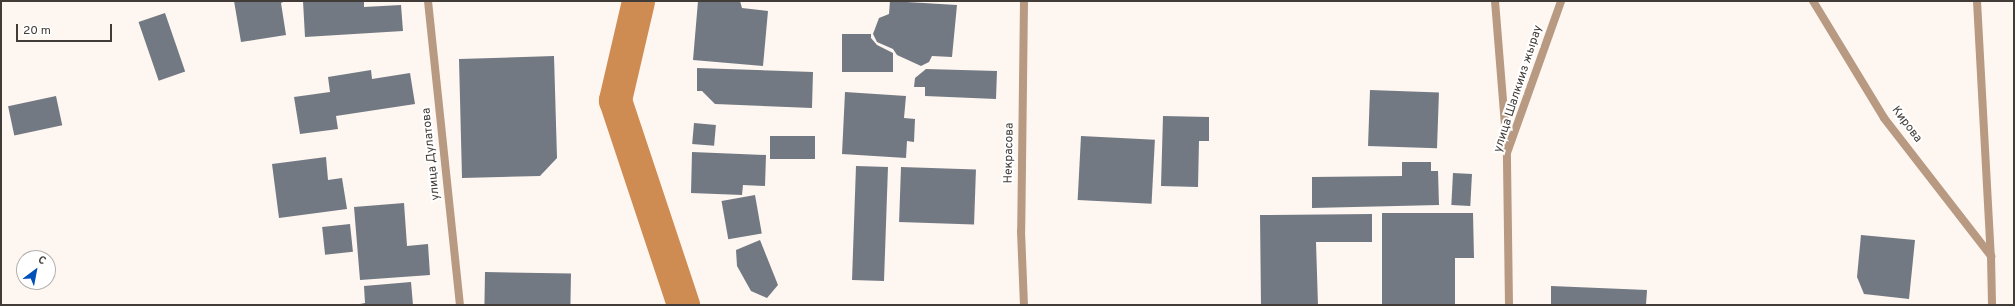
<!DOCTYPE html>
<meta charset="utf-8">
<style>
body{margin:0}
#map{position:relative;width:2015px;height:306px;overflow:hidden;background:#fef6f0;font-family:Overpass,sans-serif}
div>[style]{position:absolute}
.canal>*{height:33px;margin:-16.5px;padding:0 16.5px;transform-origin:16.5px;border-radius:16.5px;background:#ce8b52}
.building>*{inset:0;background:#727983;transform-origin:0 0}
.minor>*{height:8px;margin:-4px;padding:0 4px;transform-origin:4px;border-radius:4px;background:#b89981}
span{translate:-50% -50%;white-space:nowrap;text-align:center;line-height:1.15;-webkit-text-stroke:4px #fff;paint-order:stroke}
.street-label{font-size:12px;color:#413c38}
.frame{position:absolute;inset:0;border:2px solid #413c38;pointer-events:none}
.north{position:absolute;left:16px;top:250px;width:40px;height:40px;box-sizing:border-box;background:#fff;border:1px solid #b3b1af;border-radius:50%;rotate:32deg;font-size:11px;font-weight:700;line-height:16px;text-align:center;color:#413c38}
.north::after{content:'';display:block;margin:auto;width:14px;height:18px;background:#0050ba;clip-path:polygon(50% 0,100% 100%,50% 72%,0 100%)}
.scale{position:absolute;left:16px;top:24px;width:96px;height:18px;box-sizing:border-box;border:2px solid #413c38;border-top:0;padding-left:5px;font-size:12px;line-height:14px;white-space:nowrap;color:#413c38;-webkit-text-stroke:3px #fff;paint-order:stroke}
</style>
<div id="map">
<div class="canal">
<div style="left:638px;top:1px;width:102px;rotate:103.1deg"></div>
<div style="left:615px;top:100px;width:216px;rotate:71.6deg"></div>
</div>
<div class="building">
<div style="clip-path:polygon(234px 1px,285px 1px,281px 3px,286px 35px,241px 42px)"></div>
<div style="clip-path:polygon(303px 1px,364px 1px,364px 7px,401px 5px,403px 31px,305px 37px)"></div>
<div style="clip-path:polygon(698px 1px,740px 1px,742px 8px,768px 11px,763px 66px,693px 60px)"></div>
<div style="clip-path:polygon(890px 1px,957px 5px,952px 57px,932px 56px,929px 62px,921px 66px,897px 55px,893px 49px,877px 42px,873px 34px,879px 18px,889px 14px)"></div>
<div style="left:165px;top:13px;width:62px;height:28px;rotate:71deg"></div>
<div style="clip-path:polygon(842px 34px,871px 34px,871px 38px,877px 45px,893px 53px,893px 72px,842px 72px)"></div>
<div style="clip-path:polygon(554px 56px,557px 158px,540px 176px,462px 178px,459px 59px)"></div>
<div style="clip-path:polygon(697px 68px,813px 72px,812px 108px,715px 104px,702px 91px,697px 91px)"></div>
<div style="clip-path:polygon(926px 69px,997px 71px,996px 99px,925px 96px,925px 87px,914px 87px,915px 78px)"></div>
<div style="clip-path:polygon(371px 70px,372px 79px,410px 73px,415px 104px,336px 116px,338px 129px,300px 134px,294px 97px,330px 92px,328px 77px)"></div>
<div style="left:1370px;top:90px;width:69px;height:56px;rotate:2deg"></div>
<div style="clip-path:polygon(845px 92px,906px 96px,904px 118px,915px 119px,914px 142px,907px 141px,906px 158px,842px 154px)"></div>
<div style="left:56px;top:96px;width:30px;height:49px;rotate:78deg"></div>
<div style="clip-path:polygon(1163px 116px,1209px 117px,1209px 141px,1199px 141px,1198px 187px,1161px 186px)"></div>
<div style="left:694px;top:123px;width:22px;height:21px;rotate:5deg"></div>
<div style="left:770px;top:136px;width:45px;height:23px"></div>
<div style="left:1081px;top:136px;width:74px;height:64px;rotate:3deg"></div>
<div style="clip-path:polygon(692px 152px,766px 155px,765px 186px,743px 185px,742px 195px,691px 193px)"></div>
<div style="clip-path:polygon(326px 157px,328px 180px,342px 178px,347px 209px,279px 218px,272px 164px)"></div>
<div style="clip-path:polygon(1402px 162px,1431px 162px,1431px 171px,1438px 171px,1439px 205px,1312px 208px,1312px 177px,1402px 176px)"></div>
<div style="left:856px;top:166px;width:32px;height:114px;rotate:2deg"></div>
<div style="left:901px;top:167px;width:75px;height:55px;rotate:2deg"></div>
<div style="left:1453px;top:173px;width:19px;height:32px;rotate:3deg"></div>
<div style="left:755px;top:195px;width:39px;height:34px;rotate:80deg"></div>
<div style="clip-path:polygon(404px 203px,407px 246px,428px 244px,430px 275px,360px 280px,354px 207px)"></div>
<div style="clip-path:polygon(1382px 213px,1473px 213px,1474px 258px,1455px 258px,1455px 305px,1382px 305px)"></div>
<div style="clip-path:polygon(1372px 214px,1372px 242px,1316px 242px,1318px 305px,1261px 305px,1260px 215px)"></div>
<div style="left:350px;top:224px;width:28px;height:28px;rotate:84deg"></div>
<div style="clip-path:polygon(1861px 235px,1915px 240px,1909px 299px,1864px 294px,1857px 277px)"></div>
<div style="clip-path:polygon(760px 240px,778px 285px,767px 298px,751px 291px,737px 266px,736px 250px)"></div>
<div style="left:485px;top:272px;width:86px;height:33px;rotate:1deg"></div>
<div style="clip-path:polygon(411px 282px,413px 305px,355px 305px,365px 303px,364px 286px)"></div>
<div style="clip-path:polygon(1551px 286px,1647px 290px,1646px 305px,1551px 305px)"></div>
</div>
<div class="minor">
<div style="left:428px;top:1px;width:306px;rotate:84deg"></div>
<div style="left:1024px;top:1px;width:230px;rotate:90.7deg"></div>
<div style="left:1021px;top:231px;width:74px;rotate:87.7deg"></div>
<div style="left:1495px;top:1px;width:150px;rotate:85.4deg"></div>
<div style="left:1813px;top:1px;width:137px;rotate:58.7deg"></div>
<div style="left:1884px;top:118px;width:175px;rotate:52.2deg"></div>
<div style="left:1977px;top:1px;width:255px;rotate:86.9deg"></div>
<div style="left:1991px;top:256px;width:49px;rotate:88.8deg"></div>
<div style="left:1509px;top:305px;width:152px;rotate:-90.8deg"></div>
<div style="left:1507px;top:153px;width:161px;rotate:-70.4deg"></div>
</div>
<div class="street-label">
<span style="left:1519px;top:89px;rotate:-72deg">улица Шалкииз жырау</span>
<span style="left:1906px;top:125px;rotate:53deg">Кирова</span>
<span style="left:1010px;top:153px;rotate:-89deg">Некрасова</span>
<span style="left:432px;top:154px;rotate:-96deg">улица Дулатова</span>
</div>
<div class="frame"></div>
<div class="north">С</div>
<div class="scale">20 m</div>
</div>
